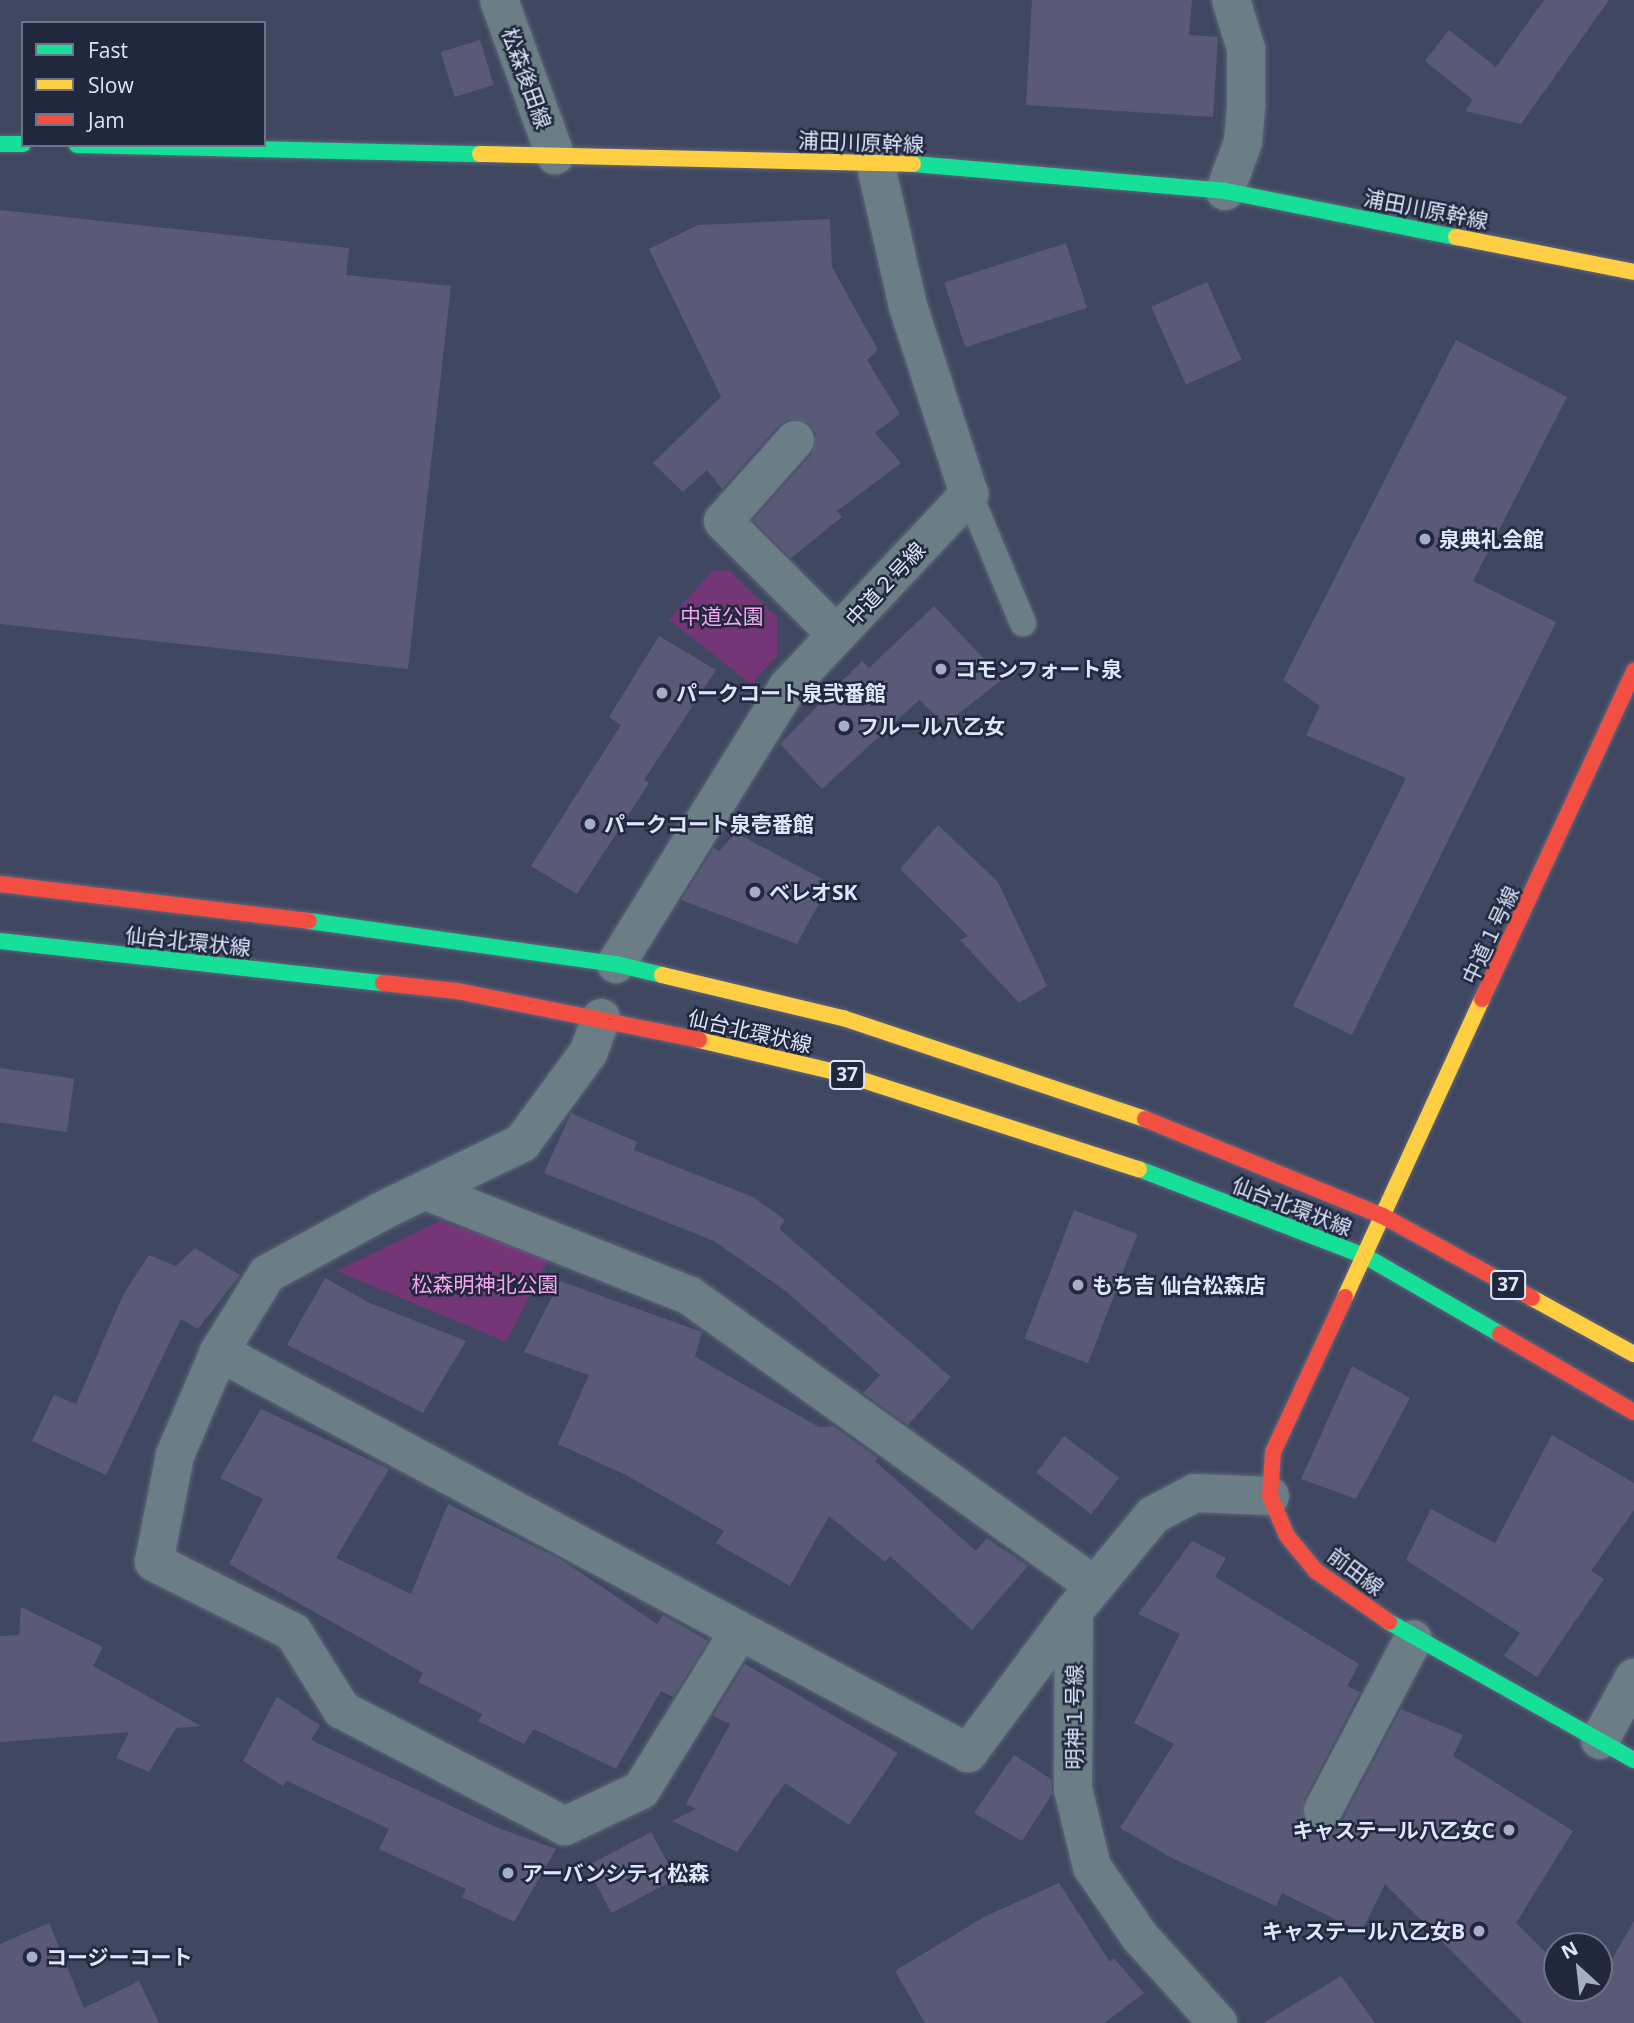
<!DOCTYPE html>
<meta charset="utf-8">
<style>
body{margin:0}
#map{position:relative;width:1634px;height:2023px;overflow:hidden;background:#3f4761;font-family:"Open Sans","Noto Sans JP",sans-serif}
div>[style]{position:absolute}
.green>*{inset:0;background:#753677}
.building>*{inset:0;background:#5a5a78;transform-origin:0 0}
.roads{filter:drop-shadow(0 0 2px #5e657b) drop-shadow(0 0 2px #5e657b)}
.lane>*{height:26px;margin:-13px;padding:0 13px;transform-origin:13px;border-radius:13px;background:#6b7e86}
.street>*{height:38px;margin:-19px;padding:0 19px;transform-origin:19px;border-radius:19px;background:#6b7e86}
.fast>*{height:16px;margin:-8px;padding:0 8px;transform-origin:8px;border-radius:8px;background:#16e098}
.slow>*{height:16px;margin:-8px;padding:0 8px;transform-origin:8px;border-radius:8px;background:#ffcf43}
.jam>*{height:16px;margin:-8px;padding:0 8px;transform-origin:8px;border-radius:8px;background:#f24e42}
.dots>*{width:19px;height:19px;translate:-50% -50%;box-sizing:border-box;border:4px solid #21283e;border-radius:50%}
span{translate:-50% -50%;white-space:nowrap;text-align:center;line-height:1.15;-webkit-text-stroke:5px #21283e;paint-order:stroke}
.shield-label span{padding:2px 5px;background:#21283e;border:2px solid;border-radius:5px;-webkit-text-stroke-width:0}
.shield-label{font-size:19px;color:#dde6fd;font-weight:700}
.street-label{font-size:21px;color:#dde6fd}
.poi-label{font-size:21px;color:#dde6fd;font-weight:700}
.left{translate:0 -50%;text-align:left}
.right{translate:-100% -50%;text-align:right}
.park-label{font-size:21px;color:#f8a5f1}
.legend{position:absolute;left:21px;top:21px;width:245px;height:126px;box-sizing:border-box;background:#21283e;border:2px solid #6c748a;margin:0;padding:9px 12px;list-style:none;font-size:21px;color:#dde6fd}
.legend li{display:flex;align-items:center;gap:14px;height:35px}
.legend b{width:35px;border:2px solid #6c748a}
.north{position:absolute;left:1543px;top:1932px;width:70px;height:70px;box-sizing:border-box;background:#21283e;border:2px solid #6c748a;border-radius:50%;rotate:333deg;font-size:19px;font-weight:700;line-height:28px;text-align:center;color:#dde6fd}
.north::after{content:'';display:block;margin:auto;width:24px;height:32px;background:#a6aec6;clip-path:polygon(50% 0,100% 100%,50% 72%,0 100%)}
</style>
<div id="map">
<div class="green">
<div style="clip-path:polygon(713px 570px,730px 571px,777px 618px,777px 656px,751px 684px,669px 620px)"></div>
<div style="clip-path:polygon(439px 1221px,549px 1258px,506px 1342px,337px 1271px)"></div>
</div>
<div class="building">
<div style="clip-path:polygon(1032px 0,1192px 0,1189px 35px,1218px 37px,1213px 117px,1026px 105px)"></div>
<div style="clip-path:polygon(1544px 0,1609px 0,1521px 124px,1465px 111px,1473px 100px,1425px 61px,1449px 30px,1496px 67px)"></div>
<div style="left:480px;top:40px;width:47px;height:41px;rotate:73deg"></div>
<div style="clip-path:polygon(0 210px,349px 248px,346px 275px,451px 286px,408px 669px,0 624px)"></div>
<div style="clip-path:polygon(830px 219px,832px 267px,878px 350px,867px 360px,900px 414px,875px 433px,901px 463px,837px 511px,842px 517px,791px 558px,753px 520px,812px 454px,816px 434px,809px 423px,789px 419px,779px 425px,722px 489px,707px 470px,683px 492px,653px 463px,721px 397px,649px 249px,698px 225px)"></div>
<div style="left:1066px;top:243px;width:68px;height:128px;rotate:72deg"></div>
<div style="left:1207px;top:282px;width:85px;height:61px;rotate:66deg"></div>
<div style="clip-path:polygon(1456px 340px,1567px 397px,1473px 581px,1556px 622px,1352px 1035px,1293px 1006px,1406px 778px,1306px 735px,1320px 706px,1283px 680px)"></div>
<div style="clip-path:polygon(934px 606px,1003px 679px,945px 724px,919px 700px,822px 789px,780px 744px,862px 661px,869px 668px)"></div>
<div style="clip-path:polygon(659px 636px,716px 670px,644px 780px,649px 783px,577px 894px,531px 866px,621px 725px,609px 717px)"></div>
<div style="clip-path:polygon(938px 825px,998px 882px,1047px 986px,1019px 1003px,960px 940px,968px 936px,900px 869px)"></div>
<div style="clip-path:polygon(736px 833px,830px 883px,797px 944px,681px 900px,714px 848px,719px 851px)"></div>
<div style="left:0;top:1068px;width:75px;height:54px;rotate:8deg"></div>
<div style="clip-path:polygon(571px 1113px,637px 1142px,634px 1150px,753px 1197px,785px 1220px,779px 1229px,951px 1377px,908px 1425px,863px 1393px,880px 1375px,787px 1292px,714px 1241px,544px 1173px)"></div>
<div style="left:1074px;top:1210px;width:68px;height:138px;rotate:21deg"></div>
<div style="clip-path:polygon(195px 1248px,240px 1275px,198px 1329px,181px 1319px,106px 1475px,32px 1441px,54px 1395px,76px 1404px,123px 1295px,149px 1255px,176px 1266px)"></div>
<div style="clip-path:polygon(325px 1278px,370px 1303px,466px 1341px,423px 1413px,287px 1345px)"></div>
<div style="clip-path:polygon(560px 1281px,702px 1332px,695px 1357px,819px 1427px,833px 1426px,878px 1458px,875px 1461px,976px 1551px,987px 1538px,1028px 1566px,972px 1630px,890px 1556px,885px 1562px,829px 1516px,790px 1586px,716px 1543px,724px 1531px,626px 1475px,558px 1444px,589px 1375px,524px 1352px)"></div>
<div style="clip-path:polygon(1352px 1366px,1410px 1398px,1356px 1499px,1301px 1479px)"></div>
<div style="clip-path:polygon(261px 1409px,389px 1469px,336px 1558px,411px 1594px,448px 1504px,560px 1559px,657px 1624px,663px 1615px,708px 1641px,673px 1697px,661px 1691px,616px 1769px,534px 1729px,524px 1744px,478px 1721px,482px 1714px,418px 1682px,423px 1673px,229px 1564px,263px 1499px,220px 1478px)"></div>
<div style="clip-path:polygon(1552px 1435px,1634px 1483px,1634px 1510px,1591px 1571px,1604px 1579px,1537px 1677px,1504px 1656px,1520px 1633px,1406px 1560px,1431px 1509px,1495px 1543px)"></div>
<div style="left:1064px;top:1436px;width:69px;height:46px;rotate:37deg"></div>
<div style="clip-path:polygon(1192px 1541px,1226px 1558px,1215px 1577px,1359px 1664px,1347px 1686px,1360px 1692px,1304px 1800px,1305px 1822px,1325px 1832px,1342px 1821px,1401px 1709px,1463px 1735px,1453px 1756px,1573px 1831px,1516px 1923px,1557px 1964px,1557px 1988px,1581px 1988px,1590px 1997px,1634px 1921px,1634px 2023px,1523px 2023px,1385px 1884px,1361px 1932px,1282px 1893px,1276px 1906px,1172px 1858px,1120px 1828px,1174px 1744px,1134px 1723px,1180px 1634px,1138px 1614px)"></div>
<div style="clip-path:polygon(21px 1607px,103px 1647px,93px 1666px,201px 1726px,176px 1728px,149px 1772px,116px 1758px,129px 1732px,0 1742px,0 1636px,19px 1635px)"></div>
<div style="clip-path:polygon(745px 1664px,898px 1753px,849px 1825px,785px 1783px,737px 1852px,672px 1821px,696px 1809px,686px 1804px,730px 1724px,713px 1716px)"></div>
<div style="clip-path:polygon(277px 1697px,320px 1725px,311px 1740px,498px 1828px,556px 1849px,514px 1922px,462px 1897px,466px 1889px,379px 1849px,389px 1829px,287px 1781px,283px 1786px,243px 1761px)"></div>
<div style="clip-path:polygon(1014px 1755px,1051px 1779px,1052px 1794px,1022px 1841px,974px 1813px)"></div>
<div style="left:651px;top:1832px;width:53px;height:73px;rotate:62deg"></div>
<div style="clip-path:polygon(1059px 1883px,1110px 1962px,1114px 1958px,1144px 1993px,1104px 2023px,925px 2023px,895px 1971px,984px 1917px)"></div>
<div style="clip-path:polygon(49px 1923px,84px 2008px,139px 1981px,159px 2023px,0 2023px,0 1944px)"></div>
<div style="clip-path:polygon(1341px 1976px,1375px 2023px,1263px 2023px)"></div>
</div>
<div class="roads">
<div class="lane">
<div style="left:969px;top:494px;width:140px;rotate:67.3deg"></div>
</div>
<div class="street">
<div style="left:499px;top:0;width:165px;rotate:70.1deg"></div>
<div style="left:1225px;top:191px;width:52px;rotate:-69.8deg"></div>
<div style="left:1243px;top:142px;width:38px;rotate:-85deg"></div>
<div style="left:1246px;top:104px;width:55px;rotate:-90deg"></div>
<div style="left:1246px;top:49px;width:51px;rotate:-107deg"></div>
<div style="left:795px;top:440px;width:108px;rotate:131.6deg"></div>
<div style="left:723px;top:521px;width:161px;rotate:45deg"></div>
<div style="left:616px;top:964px;width:326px;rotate:-58.2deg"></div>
<div style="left:788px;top:687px;width:265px;rotate:-46.8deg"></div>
<div style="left:969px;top:494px;width:198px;rotate:-108deg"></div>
<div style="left:908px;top:306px;width:148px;rotate:-102.9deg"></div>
<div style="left:601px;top:1018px;width:37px;rotate:110deg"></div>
<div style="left:588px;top:1053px;width:112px;rotate:126.3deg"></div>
<div style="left:522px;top:1143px;width:156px;rotate:154.1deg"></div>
<div style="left:382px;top:1211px;width:131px;rotate:151.3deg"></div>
<div style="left:267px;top:1274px;width:92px;rotate:121.6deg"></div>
<div style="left:219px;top:1352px;width:112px;rotate:113.1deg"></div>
<div style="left:175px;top:1455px;width:109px;rotate:101.1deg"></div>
<div style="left:154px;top:1562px;width:156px;rotate:26.7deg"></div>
<div style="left:293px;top:1632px;width:92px;rotate:57.9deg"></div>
<div style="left:342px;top:1710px;width:251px;rotate:27.5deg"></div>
<div style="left:565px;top:1826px;width:84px;rotate:-25.3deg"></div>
<div style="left:641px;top:1790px;width:186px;rotate:-58.2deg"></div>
<div style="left:429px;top:1192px;width:281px;rotate:21.7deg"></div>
<div style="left:690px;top:1296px;width:498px;rotate:35.6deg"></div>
<div style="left:219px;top:1352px;width:850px;rotate:28.16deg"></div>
<div style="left:968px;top:1753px;width:177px;rotate:-53.3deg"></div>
<div style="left:1600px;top:1740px;width:71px;rotate:-61.3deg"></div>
<div style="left:1323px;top:1810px;width:193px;rotate:-62.2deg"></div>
<div style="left:1218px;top:2023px;width:116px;rotate:-132.2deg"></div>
<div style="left:1140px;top:1937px;width:85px;rotate:-124.4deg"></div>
<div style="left:1092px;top:1867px;width:80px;rotate:-103.7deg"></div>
<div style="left:1073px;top:1789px;width:178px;rotate:-89.7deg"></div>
<div style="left:1074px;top:1611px;width:124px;rotate:-50.5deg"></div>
<div style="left:1153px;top:1515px;width:47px;rotate:-27.6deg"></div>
<div style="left:1195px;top:1493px;width:75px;rotate:2.3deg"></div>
</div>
<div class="fast">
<div style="left:0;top:144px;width:23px"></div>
<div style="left:77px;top:145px;width:403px;rotate:1.3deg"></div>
<div style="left:913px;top:164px;width:313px;rotate:4.9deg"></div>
<div style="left:1225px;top:191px;width:236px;rotate:11.3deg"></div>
<div style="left:309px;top:921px;width:310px;rotate:8deg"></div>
<div style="left:616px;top:964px;width:47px;rotate:13.4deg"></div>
<div style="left:0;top:941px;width:385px;rotate:6.3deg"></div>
<div style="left:1139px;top:1169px;width:242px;rotate:21.1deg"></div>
<div style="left:1365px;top:1256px;width:156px;rotate:30deg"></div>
<div style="left:1389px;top:1622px;width:281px;rotate:29.4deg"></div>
</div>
<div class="slow">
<div style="left:480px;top:154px;width:433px;rotate:1.3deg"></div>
<div style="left:1456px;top:237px;width:181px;rotate:11.1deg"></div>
<div style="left:662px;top:975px;width:186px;rotate:13.4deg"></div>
<div style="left:843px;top:1018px;width:318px;rotate:18.5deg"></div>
<div style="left:699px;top:1040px;width:149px;rotate:13.2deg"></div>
<div style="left:844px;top:1074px;width:310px;rotate:17.9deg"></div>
<div style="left:1345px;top:1297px;width:328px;rotate:-65.3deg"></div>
<div style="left:1532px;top:1298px;width:116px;rotate:28.8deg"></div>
</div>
<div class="jam">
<div style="left:0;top:884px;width:311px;rotate:6.8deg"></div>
<div style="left:383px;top:983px;width:74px;rotate:6.2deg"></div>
<div style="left:457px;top:991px;width:247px;rotate:11.4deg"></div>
<div style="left:1482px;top:999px;width:362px;rotate:-65.1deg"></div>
<div style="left:1145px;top:1119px;width:257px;rotate:22.2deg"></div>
<div style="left:1383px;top:1216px;width:170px;rotate:28.8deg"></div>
<div style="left:1345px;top:1297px;width:171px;rotate:114.9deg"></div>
<div style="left:1273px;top:1452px;width:44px;rotate:93.9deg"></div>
<div style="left:1270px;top:1496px;width:43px;rotate:67deg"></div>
<div style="left:1287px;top:1536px;width:45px;rotate:50.4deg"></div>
<div style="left:1316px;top:1571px;width:89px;rotate:34.9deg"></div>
<div style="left:1500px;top:1334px;width:155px;rotate:30.2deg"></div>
</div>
</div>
<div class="dots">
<div style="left:1425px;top:539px;background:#a6aec6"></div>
<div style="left:941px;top:669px;background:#a6aec6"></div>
<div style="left:662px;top:693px;background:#a6aec6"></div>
<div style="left:844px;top:726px;background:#a6aec6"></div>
<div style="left:590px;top:824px;background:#a6aec6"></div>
<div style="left:755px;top:892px;background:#a6aec6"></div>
<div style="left:1078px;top:1285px;background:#a6aec6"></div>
<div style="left:1509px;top:1830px;background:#a6aec6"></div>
<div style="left:508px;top:1873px;background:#a6aec6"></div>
<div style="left:1479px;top:1931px;background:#a6aec6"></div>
<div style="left:32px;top:1957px;background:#a6aec6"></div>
</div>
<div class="shield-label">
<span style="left:847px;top:1075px">37</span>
<span style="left:1508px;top:1285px">37</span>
</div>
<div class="street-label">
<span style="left:527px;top:78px;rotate:70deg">松森後田線</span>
<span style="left:861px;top:142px;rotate:2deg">浦田川原幹線</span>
<span style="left:1426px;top:209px;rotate:11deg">浦田川原幹線</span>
<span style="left:885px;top:584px;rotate:-47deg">中道２号線</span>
<span style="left:1490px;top:935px;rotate:-65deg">中道１号線</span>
<span style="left:188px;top:941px;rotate:6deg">仙台北環状線</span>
<span style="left:750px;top:1031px;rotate:13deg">仙台北環状線</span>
<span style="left:1292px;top:1206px;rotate:21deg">仙台北環状線</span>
<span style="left:1356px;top:1571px;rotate:37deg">前田線</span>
<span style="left:1074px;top:1717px;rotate:-90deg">明神１号線</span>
</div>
<div class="poi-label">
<span class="left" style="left:1439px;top:539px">泉典礼会館</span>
<span class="left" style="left:955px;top:669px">コモンフォート泉</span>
<span class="left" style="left:676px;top:693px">パークコート泉弐番館</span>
<span class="left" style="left:858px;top:726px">フルール八乙女</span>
<span class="left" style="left:604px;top:824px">パークコート泉壱番館</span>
<span class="left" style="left:769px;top:892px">ベレオSK</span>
<span class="left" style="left:1092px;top:1285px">もち吉 仙台松森店</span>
<span class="right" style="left:1495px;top:1830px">キャステール八乙女C</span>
<span class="left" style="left:522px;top:1873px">アーバンシティ松森</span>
<span class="right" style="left:1465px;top:1931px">キャステール八乙女B</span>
<span class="left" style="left:46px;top:1957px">コージーコート</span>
</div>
<div class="park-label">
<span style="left:722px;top:616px">中道公園</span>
<span style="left:485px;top:1284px">松森明神北公園</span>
</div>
<ul class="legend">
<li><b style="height:9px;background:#16e098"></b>Fast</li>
<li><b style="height:9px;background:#ffcf43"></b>Slow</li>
<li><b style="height:9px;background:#f24e42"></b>Jam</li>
</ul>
<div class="north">N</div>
</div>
